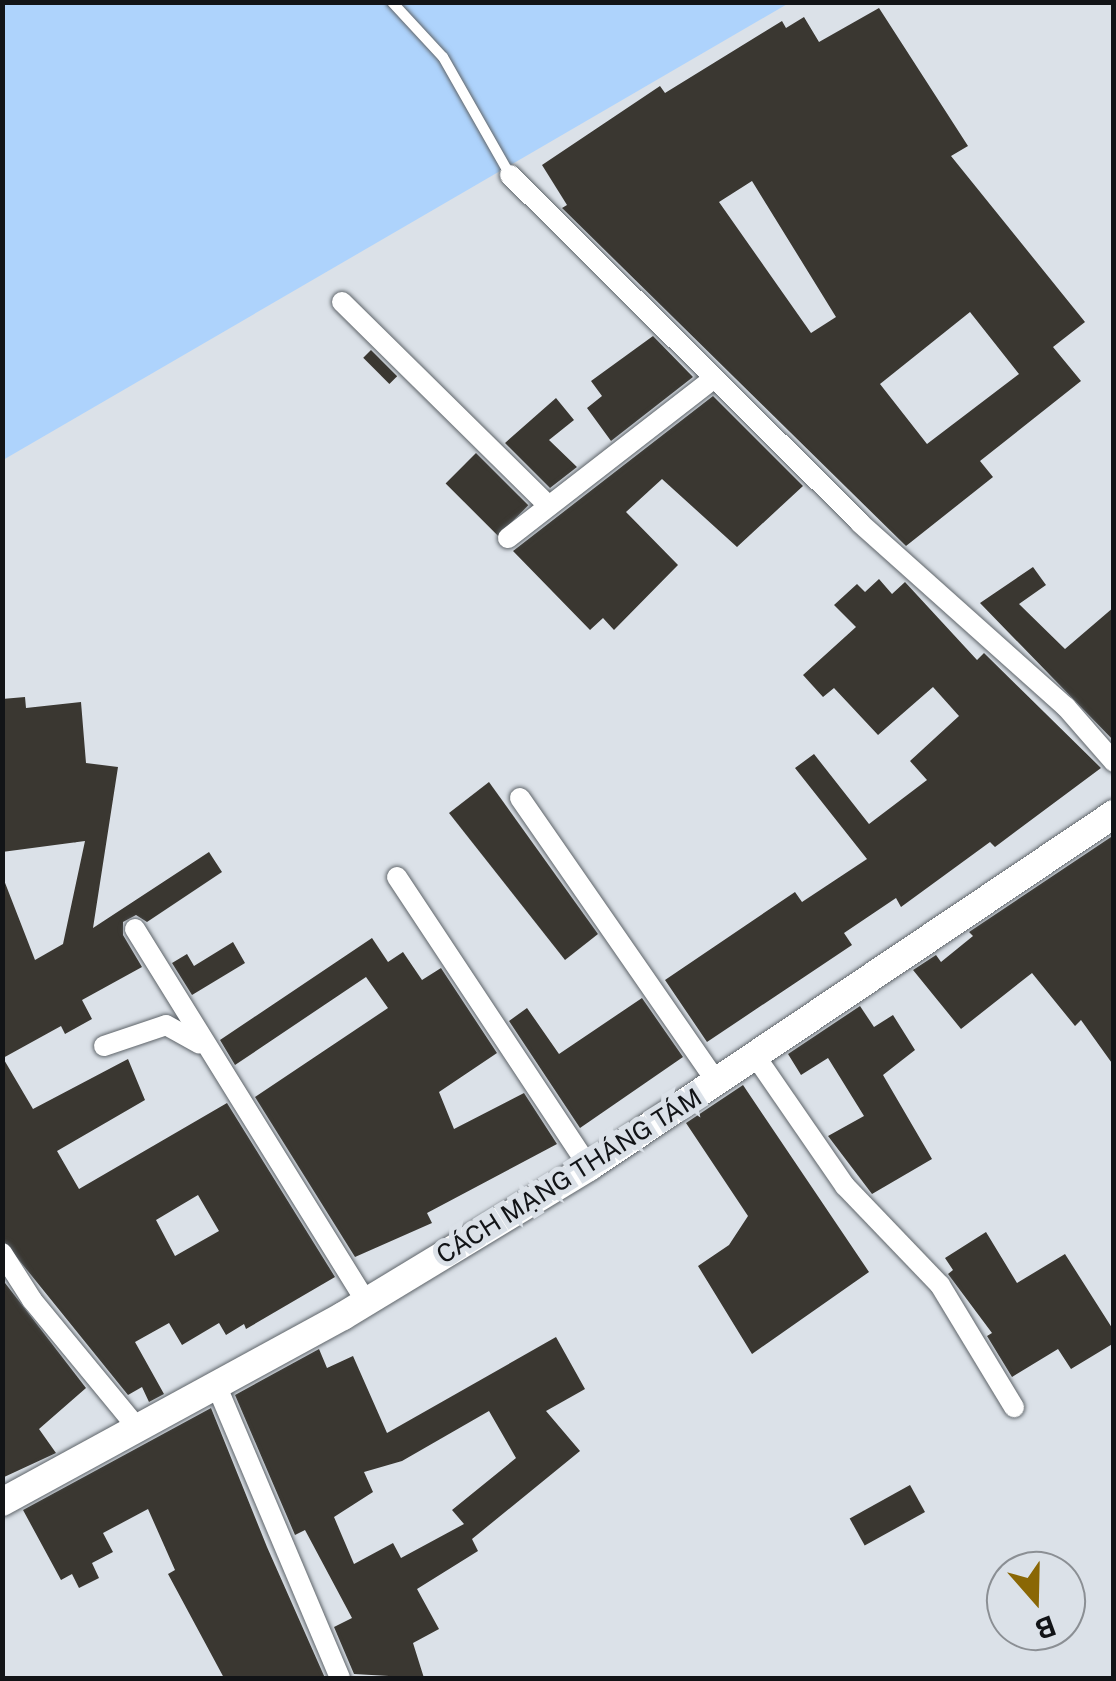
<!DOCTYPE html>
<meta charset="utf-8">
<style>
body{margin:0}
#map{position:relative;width:1116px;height:1681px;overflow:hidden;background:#dbe1e8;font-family:"Public Sans",sans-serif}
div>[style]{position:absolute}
.green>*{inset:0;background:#aed3fc}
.building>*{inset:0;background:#3a3731;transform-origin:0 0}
.roads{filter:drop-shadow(0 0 2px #5e6469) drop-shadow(0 0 2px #5e6469)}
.lane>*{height:10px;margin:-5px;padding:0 5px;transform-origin:5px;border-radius:5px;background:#fff}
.street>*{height:20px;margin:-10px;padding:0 10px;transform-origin:10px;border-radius:10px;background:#fff}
.secondary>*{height:28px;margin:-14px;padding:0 14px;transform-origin:14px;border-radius:14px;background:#fff}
span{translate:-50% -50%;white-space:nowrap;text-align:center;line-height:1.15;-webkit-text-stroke:10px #dbe1e8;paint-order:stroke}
.street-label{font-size:25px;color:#121417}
.frame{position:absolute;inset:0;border:5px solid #121417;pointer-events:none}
.north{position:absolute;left:986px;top:1551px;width:100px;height:100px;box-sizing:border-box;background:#dbe1e8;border:2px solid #8b8f94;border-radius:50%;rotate:160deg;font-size:28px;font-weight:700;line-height:40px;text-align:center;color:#121417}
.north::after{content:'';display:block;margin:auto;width:35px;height:45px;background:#8a6705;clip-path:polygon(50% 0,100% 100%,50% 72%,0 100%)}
</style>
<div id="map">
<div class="green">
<div style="clip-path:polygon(3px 2px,789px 3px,3px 460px)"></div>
</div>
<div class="building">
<div style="clip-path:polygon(evenodd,879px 8px,968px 146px,951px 156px,1085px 322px,1053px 347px,1081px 381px,980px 461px,993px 477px,906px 546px,562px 208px,567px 205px,542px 165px,660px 86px,665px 93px,782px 21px,786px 28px,804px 17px,819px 42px,879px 8px,752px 181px,836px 317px,811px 333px,719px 202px,752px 181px,879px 8px,970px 312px,1019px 374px,927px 444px,880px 384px,970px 312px)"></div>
<div style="clip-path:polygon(653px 336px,693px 377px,611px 441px,587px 408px,602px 396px,591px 381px)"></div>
<div style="left:371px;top:350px;width:37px;height:11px;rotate:45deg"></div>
<div style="clip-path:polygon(713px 396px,803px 486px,737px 547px,662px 479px,626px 512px,678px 565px,614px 630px,603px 618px,590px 630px,513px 551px)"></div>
<div style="clip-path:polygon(556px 398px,574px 420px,549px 440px,577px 467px,550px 488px,505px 443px)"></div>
<div style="left:476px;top:453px;width:74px;height:43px;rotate:45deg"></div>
<div style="clip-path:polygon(1033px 567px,1046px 585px,1019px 604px,1065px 649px,1114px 607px,1114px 741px,980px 603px)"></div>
<div style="clip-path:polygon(879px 579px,892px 594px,905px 582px,977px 660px,984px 653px,1101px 768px,995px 847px,990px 842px,901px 907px,896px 898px,844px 933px,852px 945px,707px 1042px,665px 980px,795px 892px,802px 902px,867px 859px,795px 768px,814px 754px,869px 824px,927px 780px,910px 761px,959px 716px,933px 687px,878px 735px,834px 688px,823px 697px,803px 675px,856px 627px,834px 605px,857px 584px,865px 592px)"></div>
<div style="clip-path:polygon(evenodd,25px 697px,26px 708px,81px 702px,86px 763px,118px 767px,93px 928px,209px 852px,222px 872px,147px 922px,136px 915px,123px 922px,123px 935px,142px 967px,82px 1000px,92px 1019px,65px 1034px,61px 1026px,3px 1058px,33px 1109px,128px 1059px,145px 1100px,57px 1151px,79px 1189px,227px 1103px,335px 1277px,246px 1329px,244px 1324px,226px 1335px,219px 1323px,182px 1345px,169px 1323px,135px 1342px,164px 1394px,149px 1402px,142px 1387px,128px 1395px,2px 1239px,2px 875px,35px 960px,63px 944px,85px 841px,2px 852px,2px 699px,25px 697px,198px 1195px,219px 1231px,175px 1256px,156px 1220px,198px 1195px)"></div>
<div style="clip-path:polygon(489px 782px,598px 934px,565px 960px,449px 813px)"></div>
<div style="clip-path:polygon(1114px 835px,1114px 1066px,1081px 1020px,1075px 1026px,1032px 973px,961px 1029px,913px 970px,936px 955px,941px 962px,973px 936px,969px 932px)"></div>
<div style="clip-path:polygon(372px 938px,388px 962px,403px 952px,422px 980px,441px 968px,497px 1053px,439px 1092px,454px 1129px,524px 1093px,557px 1144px,427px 1213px,432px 1223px,355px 1257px,255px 1097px,388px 1008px,366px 977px,235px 1065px,220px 1040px)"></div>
<div style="clip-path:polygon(233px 942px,245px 963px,192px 995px,172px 963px,187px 954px,194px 966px)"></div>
<div style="clip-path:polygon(642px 998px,683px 1057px,580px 1128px,509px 1021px,527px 1008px,559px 1054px)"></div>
<div style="clip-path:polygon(860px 1006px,874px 1027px,893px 1015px,915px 1050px,883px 1075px,932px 1159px,872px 1194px,828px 1136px,864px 1116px,828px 1058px,801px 1075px,788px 1054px)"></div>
<div style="clip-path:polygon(743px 1085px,869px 1272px,752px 1354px,698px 1266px,729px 1245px,748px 1216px,686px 1123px)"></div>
<div style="clip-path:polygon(986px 1232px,1017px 1283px,1065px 1254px,1114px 1331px,1114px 1343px,1071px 1369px,1058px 1349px,1012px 1377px,987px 1336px,992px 1333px,948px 1274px,953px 1270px,945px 1258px)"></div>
<div style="clip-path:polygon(2px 1279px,86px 1388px,39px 1429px,56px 1453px,2px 1478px)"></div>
<div style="clip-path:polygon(evenodd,556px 1337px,585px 1389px,546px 1411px,580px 1451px,472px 1539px,478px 1551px,417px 1589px,439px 1629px,413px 1643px,424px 1678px,354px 1674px,334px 1627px,352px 1618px,305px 1530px,295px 1535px,235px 1395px,319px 1349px,327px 1368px,353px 1356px,387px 1433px,556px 1337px,489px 1411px,516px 1458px,452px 1510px,464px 1524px,401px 1558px,393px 1543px,354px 1564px,334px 1517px,373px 1492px,364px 1472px,402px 1461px,489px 1411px)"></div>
<div style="clip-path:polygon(211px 1408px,267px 1547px,325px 1678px,224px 1678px,168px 1574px,175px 1570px,148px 1509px,103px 1533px,113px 1552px,92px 1563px,99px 1578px,79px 1588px,72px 1574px,61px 1580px,23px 1510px)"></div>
<div style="left:910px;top:1485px;width:31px;height:69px;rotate:61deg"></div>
</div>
<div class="roads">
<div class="lane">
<div style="left:392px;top:2px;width:75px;rotate:47.2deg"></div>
<div style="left:443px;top:57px;width:136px;rotate:60.4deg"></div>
</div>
<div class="street">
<div style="left:510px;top:175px;width:494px;rotate:44.8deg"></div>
<div style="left:860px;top:523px;width:276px;rotate:41.8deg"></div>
<div style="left:1066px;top:707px;width:73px;rotate:48.9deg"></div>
<div style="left:342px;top:302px;width:286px;rotate:44.6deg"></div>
<div style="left:508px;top:538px;width:259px;rotate:-37.8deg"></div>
<div style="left:520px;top:798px;width:346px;rotate:55.3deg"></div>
<div style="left:397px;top:877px;width:348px;rotate:56.5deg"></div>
<div style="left:135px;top:929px;width:440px;rotate:58.2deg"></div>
<div style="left:104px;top:1046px;width:65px;rotate:-18.7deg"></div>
<div style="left:166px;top:1025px;width:38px;rotate:29deg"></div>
<div style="left:756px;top:1057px;width:157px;rotate:55.4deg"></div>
<div style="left:845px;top:1186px;width:137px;rotate:46.2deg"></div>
<div style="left:940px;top:1285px;width:143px;rotate:58.8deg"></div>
<div style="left:2px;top:1253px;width:56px;rotate:57.4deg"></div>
<div style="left:32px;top:1300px;width:162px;rotate:50.5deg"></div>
<div style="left:215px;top:1382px;width:321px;rotate:67.1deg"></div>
</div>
<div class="secondary">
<div style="left:2px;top:1502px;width:388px;rotate:-28.6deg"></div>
<div style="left:343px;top:1316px;width:288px;rotate:-31.2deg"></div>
<div style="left:589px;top:1167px;width:633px;rotate:-33.92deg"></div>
</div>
</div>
<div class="street-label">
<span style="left:569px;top:1176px;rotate:-32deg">CÁCH MẠNG THÁNG TÁM</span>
</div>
<div class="frame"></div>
<div class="north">B</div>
</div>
